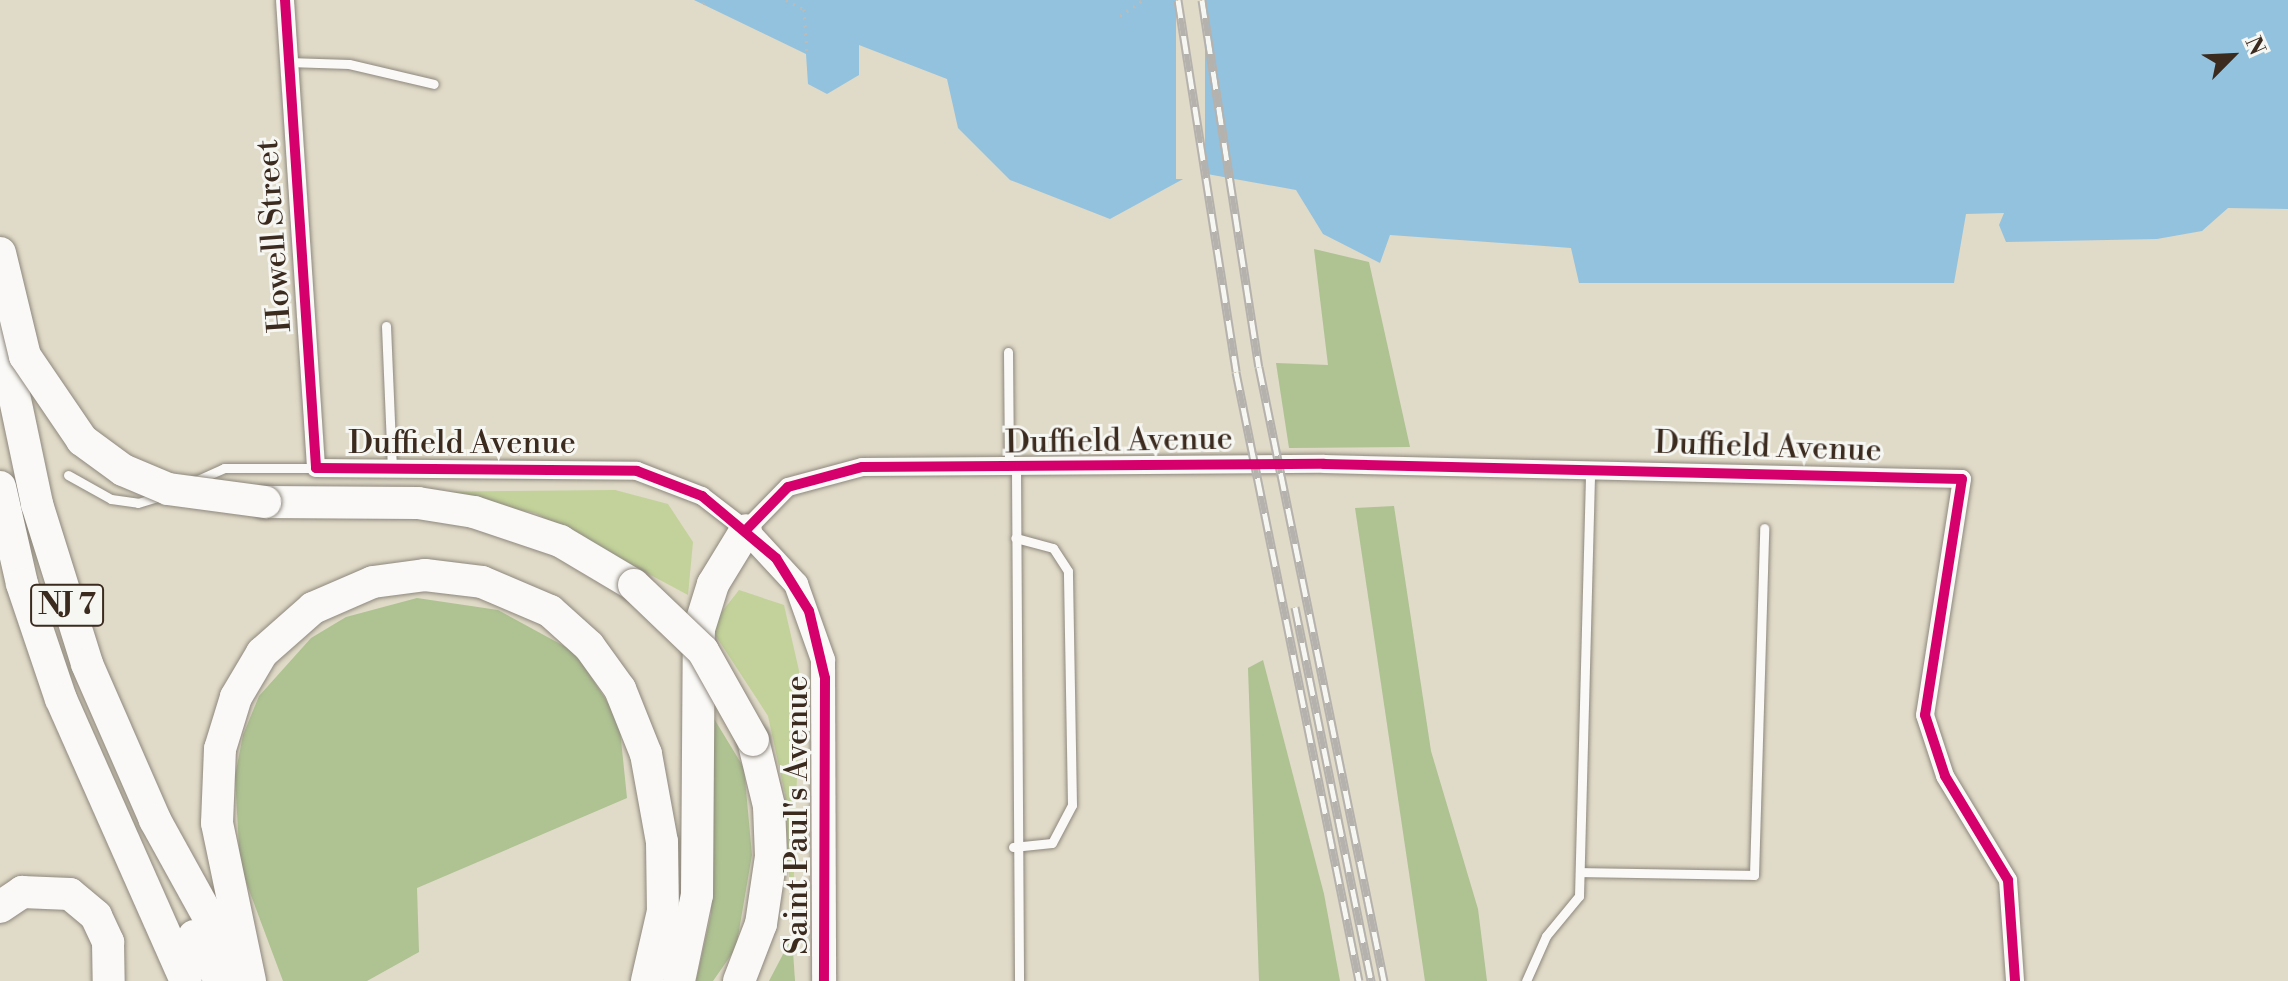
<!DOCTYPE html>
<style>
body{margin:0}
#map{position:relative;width:2288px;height:981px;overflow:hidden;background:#e0dac8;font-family:"Libre Bodoni",serif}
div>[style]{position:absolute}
.green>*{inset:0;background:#c2d29a}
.forest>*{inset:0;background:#aec292}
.water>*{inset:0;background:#93c2de}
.pier>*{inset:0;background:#e0dac8;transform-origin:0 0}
.path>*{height:3px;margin-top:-1.5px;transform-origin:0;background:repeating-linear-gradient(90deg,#bdbbb6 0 2px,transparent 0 8px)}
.roads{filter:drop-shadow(0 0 2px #8e887d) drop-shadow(0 0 2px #8e887d)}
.lane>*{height:9px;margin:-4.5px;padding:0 4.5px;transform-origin:4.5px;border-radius:4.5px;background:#faf9f7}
.street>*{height:18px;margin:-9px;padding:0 9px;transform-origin:9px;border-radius:9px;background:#faf9f7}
.secondary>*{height:24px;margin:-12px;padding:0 12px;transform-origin:12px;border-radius:12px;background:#faf9f7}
.highway>*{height:32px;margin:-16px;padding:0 16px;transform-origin:16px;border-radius:16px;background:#faf9f7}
.rail>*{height:9px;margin-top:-4.5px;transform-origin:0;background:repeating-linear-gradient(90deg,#f6f6f2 0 18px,#b5b2ae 0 36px);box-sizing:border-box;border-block:2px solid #b5b2ae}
.bridges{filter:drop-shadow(0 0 2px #8e887d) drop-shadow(0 0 2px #8e887d)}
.highway-bridge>*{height:32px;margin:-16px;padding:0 16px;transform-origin:16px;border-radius:16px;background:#faf9f7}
.cycleway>*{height:10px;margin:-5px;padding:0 5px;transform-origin:5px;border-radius:5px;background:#d6006c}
span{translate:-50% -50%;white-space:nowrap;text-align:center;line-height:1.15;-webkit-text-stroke:6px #f6f6f2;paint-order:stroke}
.shield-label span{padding:2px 6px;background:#f6f6f2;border:2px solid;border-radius:6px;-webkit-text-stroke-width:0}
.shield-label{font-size:30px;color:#3b2a1e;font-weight:700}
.street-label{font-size:32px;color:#3b2a1e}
.north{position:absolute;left:2192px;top:16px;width:80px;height:80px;-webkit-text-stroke:6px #f6f6f2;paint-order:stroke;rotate:66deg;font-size:22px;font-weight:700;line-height:32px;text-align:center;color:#3b2a1e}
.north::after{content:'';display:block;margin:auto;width:28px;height:36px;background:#3b2a1e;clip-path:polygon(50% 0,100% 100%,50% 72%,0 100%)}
</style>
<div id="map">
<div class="green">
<div style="clip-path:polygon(615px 490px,668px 504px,693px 542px,688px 595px,535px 513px,419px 492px)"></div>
<div style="clip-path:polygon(739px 590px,784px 605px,800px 675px,792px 937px,785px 794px,768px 716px,710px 627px)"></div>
</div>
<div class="forest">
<div style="clip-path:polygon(1314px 249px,1369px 262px,1410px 447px,1289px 448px,1276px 363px,1328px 365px)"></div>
<div style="clip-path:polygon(1394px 506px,1431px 751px,1478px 909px,1487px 981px,1425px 981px,1355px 508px)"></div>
<div style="clip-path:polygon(417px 598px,498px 610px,575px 652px,619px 720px,627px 798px,417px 888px,419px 952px,367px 981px,283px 981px,240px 866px,235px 776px,243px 735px,259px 696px,311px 638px,346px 617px)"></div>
<div style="clip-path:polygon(1263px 660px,1324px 894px,1340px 981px,1259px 981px,1248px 668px)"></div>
<div style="clip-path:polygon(713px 717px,744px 768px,752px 855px,736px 948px,713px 981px,696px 981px,711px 914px)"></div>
<div style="clip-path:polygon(792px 937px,795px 981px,769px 981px)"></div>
</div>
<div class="water">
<div style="clip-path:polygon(694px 0,2288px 0,2288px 209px,2228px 208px,2202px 231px,2157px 239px,2006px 242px,1999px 225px,2004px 213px,1966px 214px,1954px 283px,1579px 283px,1571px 248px,1390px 235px,1380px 263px,1323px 234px,1296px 190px,1196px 172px,1110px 219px,1010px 180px,958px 128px,947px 79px,859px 45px,859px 75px,827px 94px,808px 84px,806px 54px)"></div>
</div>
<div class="pier">
<div style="left:1176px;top:0;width:29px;height:179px"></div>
</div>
<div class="path">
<div style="left:786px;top:0;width:20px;rotate:27deg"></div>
<div style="left:804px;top:9px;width:45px;rotate:86.2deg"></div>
<div style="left:703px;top:4px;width:5px;rotate:-53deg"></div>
<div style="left:1120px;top:16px;width:28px;rotate:-35deg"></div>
</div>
<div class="roads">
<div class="lane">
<div style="left:288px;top:62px;width:61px;rotate:1.9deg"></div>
<div style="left:349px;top:64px;width:87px;rotate:13.2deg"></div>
<div style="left:386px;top:326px;width:142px;rotate:87.6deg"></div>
<div style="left:1008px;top:352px;width:117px;rotate:89.5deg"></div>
<div style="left:1016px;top:469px;width:512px;rotate:89.66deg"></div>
<div style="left:68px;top:475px;width:49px;rotate:29.2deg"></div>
<div style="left:111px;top:499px;width:27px;rotate:8deg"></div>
<div style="left:138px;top:503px;width:28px;rotate:-17deg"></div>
<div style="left:193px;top:482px;width:34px;rotate:-24deg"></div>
<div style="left:224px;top:468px;width:92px"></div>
<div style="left:1013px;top:847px;width:39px;rotate:-6deg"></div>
<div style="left:1052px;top:843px;width:43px;rotate:-62.2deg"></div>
<div style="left:1072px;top:805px;width:234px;rotate:-91deg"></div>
<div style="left:1068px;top:571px;width:27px;rotate:-123deg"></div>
<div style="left:1053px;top:548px;width:39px;rotate:-165deg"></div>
<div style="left:1580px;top:872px;width:174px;rotate:1deg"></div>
<div style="left:1754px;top:875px;width:347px;rotate:-88.3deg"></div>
<div style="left:1526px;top:981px;width:49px;rotate:-66deg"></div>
<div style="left:1546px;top:936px;width:52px;rotate:-50.5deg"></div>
<div style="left:1579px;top:896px;width:427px;rotate:-88.5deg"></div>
</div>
<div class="street">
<div style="left:285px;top:0;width:469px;rotate:86.2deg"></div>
<div style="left:316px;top:468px;width:321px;rotate:0.5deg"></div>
<div style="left:637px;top:471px;width:70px;rotate:21deg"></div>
<div style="left:702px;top:496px;width:56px;rotate:37.7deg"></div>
<div style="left:746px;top:530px;width:60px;rotate:-45.7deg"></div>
<div style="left:788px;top:487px;width:77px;rotate:-15.1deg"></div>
<div style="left:862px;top:467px;width:462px;rotate:-0.4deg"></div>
<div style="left:1324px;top:464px;width:638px;rotate:1.35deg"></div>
<div style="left:1962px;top:479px;width:239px;rotate:98.9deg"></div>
<div style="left:1925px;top:715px;width:64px;rotate:71.8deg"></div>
<div style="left:1945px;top:776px;width:122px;rotate:58.8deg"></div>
<div style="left:2008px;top:880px;width:101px;rotate:86deg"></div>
</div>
<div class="secondary">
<div style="left:746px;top:530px;width:74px;rotate:47.2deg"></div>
<div style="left:796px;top:584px;width:81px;rotate:70.4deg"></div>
<div style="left:823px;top:660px;width:321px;rotate:89.8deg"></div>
</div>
<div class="highway">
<div style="left:0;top:328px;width:180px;rotate:78.1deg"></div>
<div style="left:37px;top:504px;width:168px;rotate:72.6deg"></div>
<div style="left:87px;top:664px;width:170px;rotate:66.4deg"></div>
<div style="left:155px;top:820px;width:155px;rotate:61.1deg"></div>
<div style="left:0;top:487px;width:99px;rotate:77.2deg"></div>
<div style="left:22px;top:584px;width:121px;rotate:71.3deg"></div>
<div style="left:61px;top:699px;width:308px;rotate:66.1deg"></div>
<div style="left:265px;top:502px;width:153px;rotate:0.4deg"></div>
<div style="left:418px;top:503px;width:57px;rotate:9.1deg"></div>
<div style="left:474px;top:512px;width:91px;rotate:18.6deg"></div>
<div style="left:560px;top:541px;width:86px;rotate:30.7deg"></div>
<div style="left:0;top:907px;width:27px;rotate:-34deg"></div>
<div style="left:22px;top:892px;width:48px;rotate:2.4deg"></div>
<div style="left:70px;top:894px;width:34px;rotate:40deg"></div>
<div style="left:96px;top:916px;width:29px;rotate:65deg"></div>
<div style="left:108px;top:942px;width:39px;rotate:89deg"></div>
<div style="left:194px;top:936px;width:52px;rotate:59deg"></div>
<div style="left:250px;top:981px;width:161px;rotate:-101.8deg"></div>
<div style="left:217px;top:823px;width:74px;rotate:-87.7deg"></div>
<div style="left:220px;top:749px;width:54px;rotate:-72.9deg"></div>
<div style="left:236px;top:697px;width:51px;rotate:-59.4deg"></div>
<div style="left:262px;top:653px;width:68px;rotate:-41.4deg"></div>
<div style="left:313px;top:608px;width:65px;rotate:-23.4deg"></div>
<div style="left:373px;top:582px;width:52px;rotate:-7.7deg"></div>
<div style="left:425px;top:575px;width:57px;rotate:7deg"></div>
<div style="left:482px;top:582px;width:74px;rotate:23.1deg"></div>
<div style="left:550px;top:611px;width:52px;rotate:41.9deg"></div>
<div style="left:589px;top:646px;width:53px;rotate:54.2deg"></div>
<div style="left:620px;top:689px;width:70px;rotate:68.2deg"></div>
<div style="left:646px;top:754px;width:89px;rotate:79.7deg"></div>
<div style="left:662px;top:842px;width:69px;rotate:89.2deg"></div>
<div style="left:663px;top:911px;width:72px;rotate:102.9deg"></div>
<div style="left:679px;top:981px;width:88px;rotate:-78.2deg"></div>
<div style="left:697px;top:895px;width:266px;rotate:-89.6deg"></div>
<div style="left:699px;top:629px;width:47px;rotate:-72.7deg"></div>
<div style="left:713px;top:584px;width:63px;rotate:-58.6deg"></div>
<div style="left:739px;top:981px;width:61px;rotate:-68.9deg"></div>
<div style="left:761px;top:924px;width:69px;rotate:-81.6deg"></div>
<div style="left:771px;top:856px;width:50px;rotate:-92.3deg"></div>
<div style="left:769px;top:806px;width:68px;rotate:-103.6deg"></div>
</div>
</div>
<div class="rail">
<div style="left:1178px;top:0;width:376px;rotate:81.1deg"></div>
<div style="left:1236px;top:372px;width:621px;rotate:78.58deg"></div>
<div style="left:1202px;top:0;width:371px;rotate:81.2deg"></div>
<div style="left:1259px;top:367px;width:627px;rotate:78.49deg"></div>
<div style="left:1295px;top:607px;width:382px;rotate:78.5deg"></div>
</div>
<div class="bridges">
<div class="highway-bridge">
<div style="left:0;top:253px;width:106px;rotate:76.4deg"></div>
<div style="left:25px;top:356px;width:102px;rotate:55.8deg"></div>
<div style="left:82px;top:440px;width:51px;rotate:36.2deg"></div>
<div style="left:123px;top:470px;width:49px;rotate:22.9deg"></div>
<div style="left:168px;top:489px;width:98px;rotate:7.6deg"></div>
<div style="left:634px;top:585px;width:95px;rotate:43.7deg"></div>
<div style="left:703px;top:651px;width:102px;rotate:60.7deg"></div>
</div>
</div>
<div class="cycleway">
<div style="left:285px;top:0;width:469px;rotate:86.2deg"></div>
<div style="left:316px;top:468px;width:321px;rotate:0.5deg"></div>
<div style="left:637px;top:471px;width:70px;rotate:21deg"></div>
<div style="left:702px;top:496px;width:97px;rotate:40deg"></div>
<div style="left:776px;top:558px;width:62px;rotate:58.1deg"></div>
<div style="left:809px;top:611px;width:69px;rotate:76.6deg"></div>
<div style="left:825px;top:678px;width:303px;rotate:90.2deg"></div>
<div style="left:746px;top:530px;width:60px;rotate:-45.7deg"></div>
<div style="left:788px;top:487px;width:77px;rotate:-15.1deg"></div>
<div style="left:862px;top:467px;width:462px;rotate:-0.4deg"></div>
<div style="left:1324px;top:464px;width:638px;rotate:1.35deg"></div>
<div style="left:1962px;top:479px;width:239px;rotate:98.9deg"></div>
<div style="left:1925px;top:715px;width:64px;rotate:71.8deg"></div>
<div style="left:1945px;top:776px;width:122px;rotate:58.8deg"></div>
<div style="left:2008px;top:880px;width:101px;rotate:86deg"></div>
</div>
<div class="shield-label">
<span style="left:67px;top:605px">NJ 7</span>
</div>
<div class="street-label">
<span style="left:274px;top:236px;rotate:-94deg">Howell Street</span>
<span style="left:1119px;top:441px;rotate:-1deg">Duffield Avenue</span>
<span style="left:462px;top:443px">Duffield Avenue</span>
<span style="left:1768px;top:447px;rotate:2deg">Duffield Avenue</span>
<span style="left:797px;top:815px;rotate:-90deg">Saint Paul's Avenue</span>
</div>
<div class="north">N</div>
</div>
